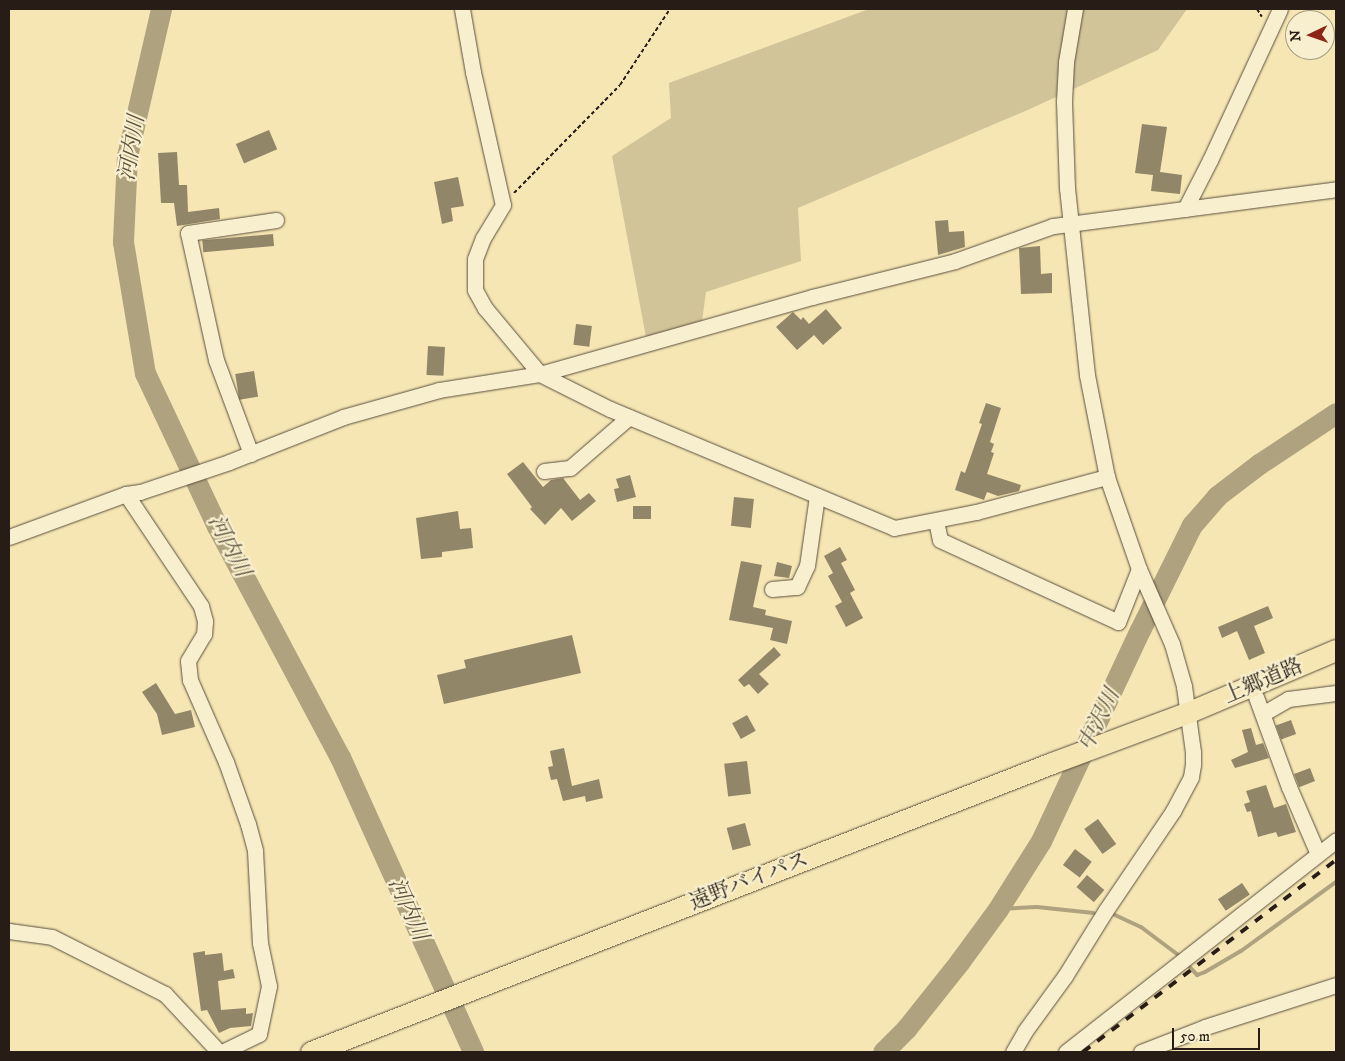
<!DOCTYPE html>
<meta charset="utf-8">
<style>
body{margin:0}
#map{position:relative;width:1345px;height:1061px;overflow:hidden;background:#f5e6b4;font-family:"IM FELL DW Pica","Noto Serif JP",serif}
div>[style]{position:absolute}
.green>*{inset:0;background:#d2c499}
.stream>*{height:4px;margin:-2px;padding:0 2px;transform-origin:2px;border-radius:2px;background:#afa27e}
.river>*{height:21px;margin:-10.5px;padding:0 10.5px;transform-origin:10.5px;border-radius:10.5px;background:#afa27e}
.building>*{inset:0;background:#928668;transform-origin:0 0}
.path>*{height:2px;margin-top:-1px;transform-origin:0;background:repeating-linear-gradient(90deg,#271d16 0 4px,transparent 0 6.5px)}
.roads{filter:drop-shadow(0 0 1px #5a4f3e) drop-shadow(0 0 1px #5a4f3e)}
.minor>*{height:15px;margin:-7.5px;padding:0 7.5px;transform-origin:7.5px;border-radius:7.5px;background:#f8efce}
.highway>*{height:21px;margin:-10.5px;padding:0 10.5px;transform-origin:10.5px;border-radius:10.5px;background:#f5e6b4}
.rail>*{height:4px;margin-top:-2px;transform-origin:0;background:repeating-linear-gradient(90deg,#271d16 0 9px,transparent 0 18px)}
span{translate:-50% -50%;white-space:nowrap;text-align:center;line-height:1.15;-webkit-text-stroke:4.5px #f8efce;paint-order:stroke}
.street-label{font-size:21px;color:#271d16}
.water-label{font-size:22px;color:#5d5240;font-style:italic}
.frame{position:absolute;inset:0;border:10px solid #271d16;pointer-events:none}
.north{position:absolute;left:1285px;top:10px;width:50px;height:50px;box-sizing:border-box;background:#f8efce;border:1px solid #a49b84;border-radius:50%;rotate:267deg;font-size:14px;font-weight:700;line-height:20px;text-align:center;color:#271d16}
.north::after{content:'';display:block;margin:auto;width:18px;height:22px;background:#8f2418;clip-path:polygon(50% 0,100% 100%,50% 72%,0 100%)}
.scale{position:absolute;left:1172px;top:1028px;width:88px;height:22px;box-sizing:border-box;border:2px solid #271d16;border-top:0;padding-left:6px;font-size:15px;line-height:18px;white-space:nowrap;color:#271d16;-webkit-text-stroke:4px #f8efce;paint-order:stroke}
</style>
<div id="map">
<div class="green">
<div style="clip-path:polygon(869px 9px,1187px 9px,1158px 50px,1030px 109px,798px 208px,801px 261px,706px 292px,700px 336px,648px 348px,612px 156px,671px 118px,669px 83px)"></div>
</div>
<div class="stream">
<div style="left:998px;top:909px;width:39px;rotate:-3deg"></div>
<div style="left:1037px;top:907px;width:57px;rotate:6deg"></div>
<div style="left:1115px;top:915px;width:29px;rotate:25deg"></div>
<div style="left:1141px;top:927px;width:50px;rotate:36.9deg"></div>
<div style="left:1185px;top:962px;width:18px;rotate:47deg"></div>
<div style="left:1197px;top:975px;width:9px;rotate:-21deg"></div>
<div style="left:1205px;top:972px;width:42px;rotate:-30.3deg"></div>
<div style="left:1241px;top:951px;width:117px;rotate:-36deg"></div>
</div>
<div class="river">
<div style="left:161px;top:9px;width:151px;rotate:103deg"></div>
<div style="left:127px;top:156px;width:86px;rotate:92.7deg"></div>
<div style="left:123px;top:242px;width:133px;rotate:80.5deg"></div>
<div style="left:145px;top:373px;width:169px;rotate:64.8deg"></div>
<div style="left:217px;top:526px;width:262px;rotate:62deg"></div>
<div style="left:340px;top:757px;width:324px;rotate:65.7deg"></div>
<div style="left:883px;top:1052px;width:33px;rotate:-45deg"></div>
<div style="left:906px;top:1029px;width:87px;rotate:-51.5deg"></div>
<div style="left:960px;top:961px;width:64px;rotate:-53.8deg"></div>
<div style="left:998px;top:909px;width:80px;rotate:-57.7deg"></div>
<div style="left:1041px;top:841px;width:233px;rotate:-64.9deg"></div>
<div style="left:1140px;top:630px;width:117px;rotate:-63.7deg"></div>
<div style="left:1192px;top:525px;width:38px;rotate:-49deg"></div>
<div style="left:1217px;top:496px;width:53px;rotate:-37.3deg"></div>
<div style="left:1259px;top:464px;width:92px;rotate:-33.5deg"></div>
</div>
<div class="building">
<div style="clip-path:polygon(1142px 124px,1167px 127px,1160px 172px,1182px 175px,1180px 194px,1151px 191px,1153px 175px,1135px 173px)"></div>
<div style="left:269px;top:130px;width:21px;height:36px;rotate:67deg"></div>
<div style="clip-path:polygon(177px 152px,179px 185px,187px 185px,188px 212px,219px 208px,220px 219px,177px 226px,174px 203px,161px 203px,158px 153px)"></div>
<div style="clip-path:polygon(458px 177px,464px 206px,451px 208px,453px 221px,442px 224px,434px 182px)"></div>
<div style="clip-path:polygon(948px 220px,949px 232px,964px 231px,965px 247px,938px 255px,935px 221px)"></div>
<div style="left:273px;top:234px;width:12px;height:71px;rotate:85deg"></div>
<div style="clip-path:polygon(1040px 246px,1041px 274px,1052px 273px,1052px 293px,1021px 294px,1019px 248px)"></div>
<div style="clip-path:polygon(826px 309px,842px 328px,823px 345px,814px 335px,797px 350px,776px 327px,793px 312px,801px 320px,803px 317px,809px 324px)"></div>
<div style="left:576px;top:324px;width:16px;height:21px;rotate:7deg"></div>
<div style="left:428px;top:346px;width:17px;height:29px;rotate:3deg"></div>
<div style="left:254px;top:371px;width:26px;height:19px;rotate:81deg"></div>
<div style="clip-path:polygon(986px 403px,1001px 408px,990px 442px,994px 444px,991px 452px,994px 453px,987px 474px,1021px 485px,1019px 491px,998px 496px,987px 492px,984px 500px,955px 490px,961px 471px,965px 473px,982px 424px,979px 423px)"></div>
<div style="clip-path:polygon(523px 462px,543px 487px,551px 480px,563px 478px,580px 500px,589px 493px,596px 501px,572px 521px,561px 508px,545px 525px,530px 509px,532px 507px,507px 474px)"></div>
<div style="clip-path:polygon(630px 475px,636px 497px,617px 502px,614px 489px,619px 488px,616px 479px)"></div>
<div style="left:734px;top:497px;width:20px;height:29px;rotate:6deg"></div>
<div style="left:651px;top:506px;width:13px;height:18px;rotate:90deg"></div>
<div style="clip-path:polygon(458px 511px,460px 529px,471px 528px,473px 548px,442px 552px,442px 557px,421px 559px,416px 518px)"></div>
<div style="clip-path:polygon(840px 547px,847px 560px,841px 563px,855px 590px,850px 593px,863px 618px,846px 627px,835px 606px,842px 602px,828px 576px,833px 573px,824px 556px)"></div>
<div style="clip-path:polygon(741px 561px,762px 565px,753px 607px,766px 610px,765px 615px,792px 621px,787px 644px,770px 640px,773px 628px,729px 620px)"></div>
<div style="clip-path:polygon(777px 562px,792px 566px,789px 578px,774px 576px)"></div>
<div style="clip-path:polygon(1268px 606px,1273px 618px,1254px 626px,1265px 653px,1249px 660px,1237px 631px,1222px 638px,1218px 627px)"></div>
<div style="clip-path:polygon(572px 635px,581px 673px,444px 704px,437px 675px,466px 668px,464px 660px)"></div>
<div style="clip-path:polygon(774px 647px,781px 655px,759px 674px,769px 684px,758px 694px,749px 684px,744px 687px,738px 680px)"></div>
<div style="clip-path:polygon(156px 683px,175px 714px,191px 710px,195px 727px,162px 735px,157px 714px,142px 692px)"></div>
<div style="left:747px;top:715px;width:18px;height:17px;rotate:61deg"></div>
<div style="left:1291px;top:720px;width:15px;height:16px;rotate:70deg"></div>
<div style="clip-path:polygon(1251px 728px,1256px 745px,1263px 743px,1269px 758px,1235px 768px,1231px 760px,1248px 752px,1242px 730px)"></div>
<div style="clip-path:polygon(564px 748px,572px 786px,599px 779px,603px 798px,586px 802px,585px 796px,563px 801px,557px 779px,551px 780px,548px 767px,553px 766px,550px 751px)"></div>
<div style="left:747px;top:761px;width:33px;height:23px;rotate:83deg"></div>
<div style="left:1310px;top:768px;width:14px;height:17px;rotate:69deg"></div>
<div style="clip-path:polygon(1266px 785px,1274px 808px,1286px 804px,1296px 832px,1278px 837px,1276px 832px,1258px 837px,1251px 811px,1247px 812px,1244px 804px,1250px 802px,1246px 791px)"></div>
<div style="left:1098px;top:819px;width:31px;height:17px;rotate:54deg"></div>
<div style="left:745px;top:823px;width:23px;height:19px;rotate:75deg"></div>
<div style="left:1075px;top:849px;width:21px;height:20px;rotate:37deg"></div>
<div style="left:1087px;top:875px;width:23px;height:16px;rotate:41deg"></div>
<div style="left:1242px;top:883px;width:14px;height:29px;rotate:56deg"></div>
<div style="clip-path:polygon(205px 951px,205px 955px,222px 953px,224px 971px,233px 969px,235px 978px,218px 981px,221px 1010px,246px 1008px,246px 1014px,253px 1013px,251px 1026px,230px 1028px,219px 1033px,207px 1010px,201px 1011px,193px 953px)"></div>
</div>
<div class="path">
<div style="left:1257px;top:9px;width:9px;rotate:58deg"></div>
<div style="left:514px;top:193px;width:151px;rotate:-45.5deg"></div>
<div style="left:620px;top:85px;width:91px;rotate:-56.7deg"></div>
</div>
<div class="roads">
<div class="minor">
<div style="left:462px;top:9px;width:64px;rotate:80.1deg"></div>
<div style="left:473px;top:72px;width:136px;rotate:77.3deg"></div>
<div style="left:503px;top:205px;width:39px;rotate:121deg"></div>
<div style="left:483px;top:238px;width:22px;rotate:111deg"></div>
<div style="left:475px;top:259px;width:31px;rotate:90deg"></div>
<div style="left:475px;top:290px;width:21px;rotate:61deg"></div>
<div style="left:485px;top:308px;width:86px;rotate:50.2deg"></div>
<div style="left:540px;top:374px;width:78px;rotate:26.6deg"></div>
<div style="left:610px;top:409px;width:308px;rotate:22.7deg"></div>
<div style="left:894px;top:528px;width:84px;rotate:-11deg"></div>
<div style="left:976px;top:512px;width:136px;rotate:-15deg"></div>
<div style="left:1185px;top:209px;width:55px;rotate:-63deg"></div>
<div style="left:1210px;top:160px;width:166px;rotate:-65.1deg"></div>
<div style="left:251px;top:454px;width:100px;rotate:-110.4deg"></div>
<div style="left:216px;top:360px;width:130px;rotate:-102.4deg"></div>
<div style="left:188px;top:233px;width:89px;rotate:-8.4deg"></div>
<div style="left:544px;top:471px;width:26px;rotate:-7deg"></div>
<div style="left:570px;top:468px;width:78px;rotate:-40.8deg"></div>
<div style="left:126px;top:494px;width:135px;rotate:56.2deg"></div>
<div style="left:201px;top:606px;width:16px;rotate:75deg"></div>
<div style="left:205px;top:621px;width:13px;rotate:94deg"></div>
<div style="left:204px;top:634px;width:31px;rotate:121deg"></div>
<div style="left:188px;top:661px;width:19px;rotate:84deg"></div>
<div style="left:190px;top:680px;width:90px;rotate:66.3deg"></div>
<div style="left:226px;top:762px;width:66px;rotate:70.5deg"></div>
<div style="left:248px;top:824px;width:28px;rotate:75deg"></div>
<div style="left:255px;top:851px;width:92px;rotate:86.9deg"></div>
<div style="left:260px;top:943px;width:44px;rotate:78.2deg"></div>
<div style="left:269px;top:986px;width:49px;rotate:101.8deg"></div>
<div style="left:259px;top:1034px;width:41px;rotate:154.1deg"></div>
<div style="left:936px;top:521px;width:19px;rotate:78deg"></div>
<div style="left:940px;top:540px;width:196px;rotate:24.7deg"></div>
<div style="left:1118px;top:622px;width:57px;rotate:-68.4deg"></div>
<div style="left:9px;top:537px;width:125px;rotate:-20.2deg"></div>
<div style="left:126px;top:494px;width:14px;rotate:-8deg"></div>
<div style="left:140px;top:492px;width:94px;rotate:-18.6deg"></div>
<div style="left:229px;top:462px;width:123px;rotate:-21.5deg"></div>
<div style="left:343px;top:417px;width:100px;rotate:-15.7deg"></div>
<div style="left:439px;top:390px;width:102px;rotate:-9deg"></div>
<div style="left:540px;top:374px;width:283px;rotate:-15.8deg"></div>
<div style="left:812px;top:297px;width:147px;rotate:-14.1deg"></div>
<div style="left:955px;top:261px;width:104px;rotate:-19.7deg"></div>
<div style="left:1053px;top:226px;width:285px;rotate:-7.4deg"></div>
<div style="left:772px;top:589px;width:25px;rotate:-5deg"></div>
<div style="left:797px;top:587px;width:23px;rotate:-65deg"></div>
<div style="left:807px;top:566px;width:71px;rotate:-81.9deg"></div>
<div style="left:1256px;top:697px;width:96px;rotate:69.9deg"></div>
<div style="left:1289px;top:787px;width:73px;rotate:66.6deg"></div>
<div style="left:1264px;top:713px;width:28px;rotate:-30deg"></div>
<div style="left:1288px;top:699px;width:48px;rotate:-7.1deg"></div>
<div style="left:9px;top:931px;width:43px;rotate:7.9deg"></div>
<div style="left:52px;top:937px;width:127px;rotate:26.8deg"></div>
<div style="left:165px;top:994px;width:79px;rotate:47deg"></div>
<div style="left:1013px;top:1052px;width:24px;rotate:-60deg"></div>
<div style="left:1025px;top:1031px;width:68px;rotate:-54deg"></div>
<div style="left:1065px;top:976px;width:78px;rotate:-58.2deg"></div>
<div style="left:1106px;top:910px;width:120px;rotate:-55.9deg"></div>
<div style="left:1173px;top:811px;width:38px;rotate:-62deg"></div>
<div style="left:1191px;top:777px;width:12px;rotate:-81deg"></div>
<div style="left:1193px;top:765px;width:13px;rotate:-90deg"></div>
<div style="left:1193px;top:752px;width:67px;rotate:-97.8deg"></div>
<div style="left:1184px;top:686px;width:44px;rotate:-105.9deg"></div>
<div style="left:1172px;top:644px;width:82px;rotate:-113.7deg"></div>
<div style="left:1139px;top:569px;width:97px;rotate:-109.2deg"></div>
<div style="left:1107px;top:477px;width:104px;rotate:-101.1deg"></div>
<div style="left:1087px;top:375px;width:188px;rotate:-96.1deg"></div>
<div style="left:1067px;top:188px;width:87px;rotate:-92deg"></div>
<div style="left:1064px;top:101px;width:39px;rotate:-87deg"></div>
<div style="left:1066px;top:62px;width:54px;rotate:-80.4deg"></div>
<div style="left:1066px;top:1052px;width:343px;rotate:-38.1deg"></div>
<div style="left:1141px;top:1052px;width:69px;rotate:-21.3deg"></div>
<div style="left:1205px;top:1027px;width:138px;rotate:-17.8deg"></div>
</div>
<div class="highway">
<div style="left:311px;top:1052px;width:795px;rotate:-21.31deg"></div>
<div style="left:1052px;top:763px;width:146px;rotate:-20.4deg"></div>
<div style="left:1189px;top:712px;width:160px;rotate:-22.9deg"></div>
</div>
</div>
<div class="rail">
<div style="left:1083px;top:1052px;width:318px;rotate:-37.2deg"></div>
</div>
<div class="street-label">
<span style="left:1263px;top:681px;rotate:-23deg">上郷道路</span>
<span style="left:749px;top:881px;rotate:-21deg">遠野バイパス</span>
</div>
<div class="water-label">
<span style="left:132px;top:148px;rotate:-81deg">河内川</span>
<span style="left:229px;top:546px;rotate:63deg">河内川</span>
<span style="left:1099px;top:720px;rotate:-64deg">中沢川</span>
<span style="left:408px;top:909px;rotate:66deg">河内川</span>
</div>
<div class="frame"></div>
<div class="north">N</div>
<div class="scale">50 m</div>
</div>
